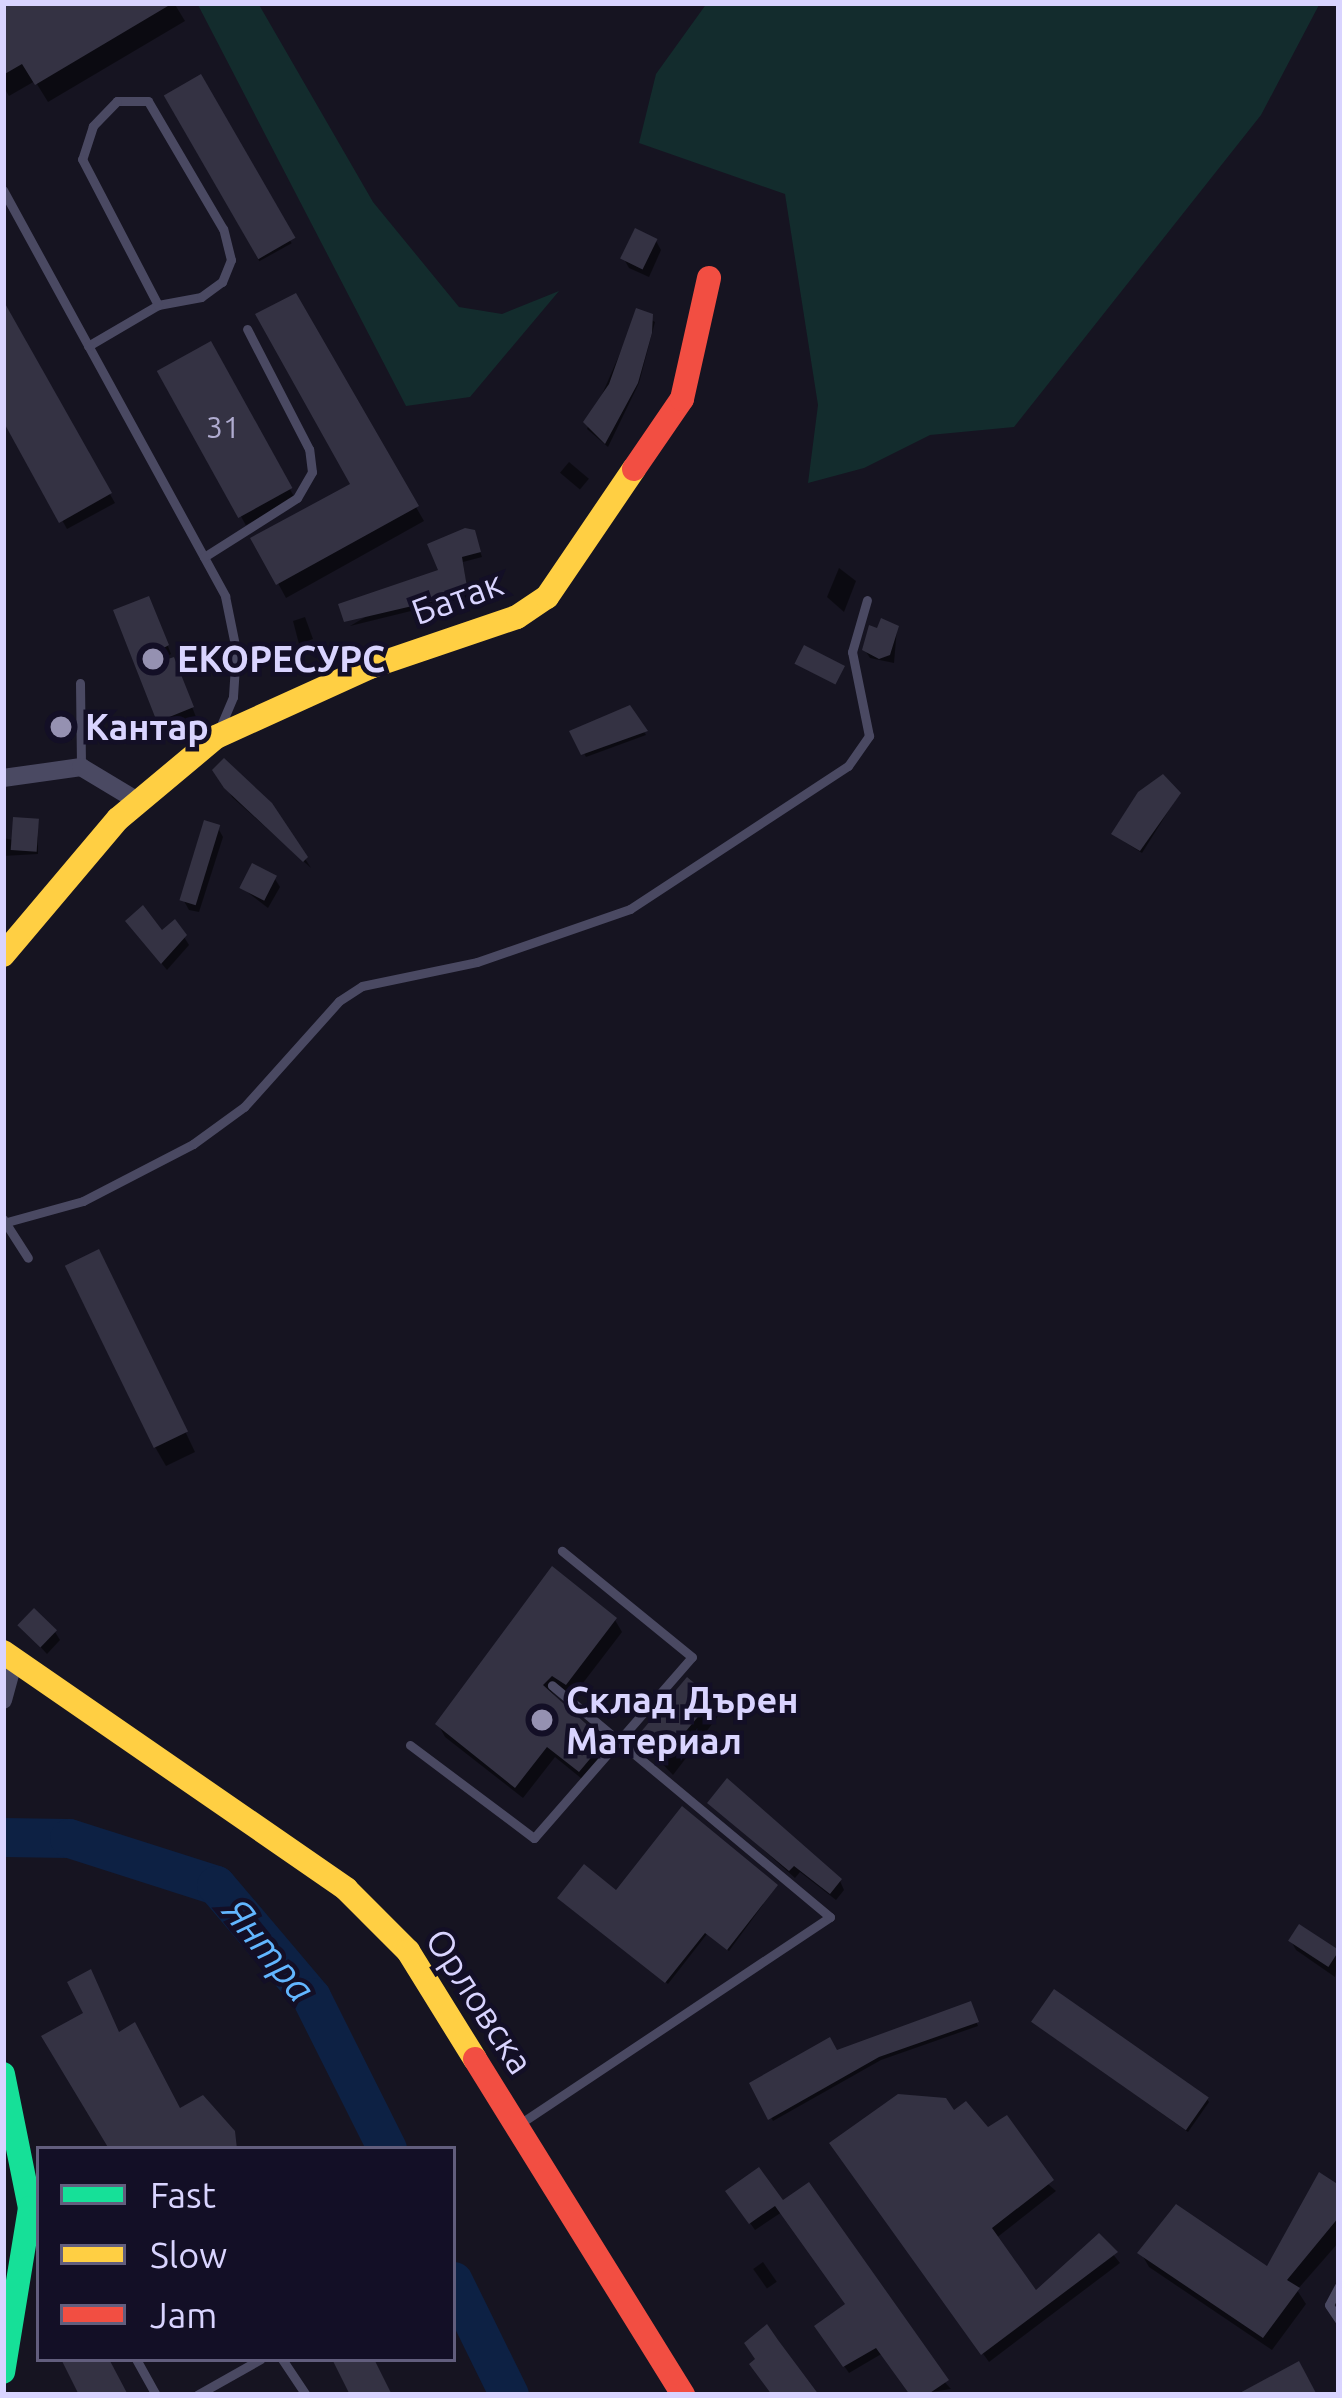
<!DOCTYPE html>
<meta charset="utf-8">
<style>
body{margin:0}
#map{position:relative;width:1342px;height:2398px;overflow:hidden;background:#161421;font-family:Ubuntu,sans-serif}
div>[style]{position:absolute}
.green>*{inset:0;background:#132c2d}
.shadow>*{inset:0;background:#0007;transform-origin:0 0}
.river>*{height:39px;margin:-19.5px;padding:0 19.5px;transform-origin:19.5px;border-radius:19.5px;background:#0d2144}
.building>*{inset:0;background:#343243;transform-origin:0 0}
.lane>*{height:9px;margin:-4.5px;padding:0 4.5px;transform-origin:4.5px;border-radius:4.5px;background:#4a4962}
.street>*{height:18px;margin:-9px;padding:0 9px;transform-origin:9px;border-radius:9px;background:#4a4962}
.fast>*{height:24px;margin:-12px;padding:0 12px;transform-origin:12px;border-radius:12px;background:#16e098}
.slow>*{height:24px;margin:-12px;padding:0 12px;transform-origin:12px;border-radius:12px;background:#ffcf43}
.jam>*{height:24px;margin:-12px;padding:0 12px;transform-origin:12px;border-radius:12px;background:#f24e42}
.dots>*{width:33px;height:33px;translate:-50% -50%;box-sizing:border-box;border:6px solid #130f26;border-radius:50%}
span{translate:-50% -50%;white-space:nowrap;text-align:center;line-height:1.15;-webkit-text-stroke:9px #130f26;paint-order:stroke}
.number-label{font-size:30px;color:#b0acd0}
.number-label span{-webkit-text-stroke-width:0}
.street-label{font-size:36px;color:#d9d4ff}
.poi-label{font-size:36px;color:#d9d4ff;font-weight:700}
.left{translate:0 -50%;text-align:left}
.water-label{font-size:39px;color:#62b6ff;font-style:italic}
.frame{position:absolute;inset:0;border:6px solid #d9d4ff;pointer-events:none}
.legend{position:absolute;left:36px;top:2146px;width:420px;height:216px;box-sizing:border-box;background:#130f26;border:3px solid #625e7d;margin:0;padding:15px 21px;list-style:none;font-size:36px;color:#d9d4ff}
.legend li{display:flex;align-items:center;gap:24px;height:60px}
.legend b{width:60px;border:3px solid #625e7d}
</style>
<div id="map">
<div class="green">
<div style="clip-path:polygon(197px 3px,258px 3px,373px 202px,459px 307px,502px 314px,559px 291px,470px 397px,406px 406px)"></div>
<div style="clip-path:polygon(707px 3px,1320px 3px,1261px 115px,1014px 427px,930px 435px,864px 468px,808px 483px,818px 405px,785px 194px,639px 143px,656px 74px)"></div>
</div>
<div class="shadow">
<div style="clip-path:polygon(3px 3px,174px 3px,185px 21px,48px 102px,35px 81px,9px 96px,3px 86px)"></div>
<div style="left:200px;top:78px;width:189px;height:37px;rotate:61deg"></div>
<div style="clip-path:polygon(656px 241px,661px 250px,649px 277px,629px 268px,624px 259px)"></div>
<div style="clip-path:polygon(295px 297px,424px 521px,286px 598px,254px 539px,354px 485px)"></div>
<div style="clip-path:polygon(3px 306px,115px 503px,67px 529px,3px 415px)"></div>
<div style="clip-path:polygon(638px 312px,655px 322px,639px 383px,608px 447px,587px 429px)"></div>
<div style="left:210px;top:345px;width:175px;height:56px;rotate:61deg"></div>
<div style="left:569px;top:462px;width:26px;height:14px;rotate:40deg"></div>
<div style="clip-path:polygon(476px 539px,482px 557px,463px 562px,468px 597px,350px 626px,442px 572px)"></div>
<div style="clip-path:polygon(839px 568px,856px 581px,844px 612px,827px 597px)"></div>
<div style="clip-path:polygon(153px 608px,171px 654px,157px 662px,177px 669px,196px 717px,165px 729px,160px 721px)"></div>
<div style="clip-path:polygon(305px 617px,313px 639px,299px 644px,293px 621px)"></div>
<div style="clip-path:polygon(897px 628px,894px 663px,870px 658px,865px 650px,879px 632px)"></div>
<div style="clip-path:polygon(629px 708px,646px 735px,586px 757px,573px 733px)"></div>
<div style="clip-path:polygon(54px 718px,70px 719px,72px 740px,55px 740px)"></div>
<div style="clip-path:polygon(216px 770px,270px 804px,311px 868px,232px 797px)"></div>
<div style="clip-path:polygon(1179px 794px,1142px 853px,1117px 837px)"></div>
<div style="clip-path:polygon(38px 822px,38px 854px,3px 856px,3px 838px,14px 840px)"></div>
<div style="clip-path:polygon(218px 828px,223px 837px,199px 912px,189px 910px,184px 901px)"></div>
<div style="clip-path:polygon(275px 879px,280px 887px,268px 908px,242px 888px)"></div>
<div style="clip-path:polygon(134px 930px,184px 937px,189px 945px,167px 970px)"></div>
<div style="clip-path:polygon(109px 1272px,195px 1452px,166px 1466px,155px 1447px)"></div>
<div style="clip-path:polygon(615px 1620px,622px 1632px,573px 1696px,551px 1691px,610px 1755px,587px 1783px,555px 1757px,523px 1798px,445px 1737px,438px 1724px)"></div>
<div style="clip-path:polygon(21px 1626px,55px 1632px,60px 1640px,47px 1654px)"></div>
<div style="clip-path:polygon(710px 1701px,719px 1715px,673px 1775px,639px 1739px)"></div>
<div style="clip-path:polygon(711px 1803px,840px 1881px,844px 1890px,836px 1900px,800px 1872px,795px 1878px)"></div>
<div style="clip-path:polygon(776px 1887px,729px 1951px,707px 1934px,668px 1984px,563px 1902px)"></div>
<div style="clip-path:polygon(1300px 1928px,1339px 1954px,1335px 1977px,1296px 1950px,1291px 1941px)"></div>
<div style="clip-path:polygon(969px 2004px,978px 2026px,881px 2060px,773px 2121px,753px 2084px)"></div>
<div style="clip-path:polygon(1034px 2023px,1207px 2099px,1209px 2102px,1188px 2132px)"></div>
<div style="clip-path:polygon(953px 2114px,988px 2132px,1056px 2191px,995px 2239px,1035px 2294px,1099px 2237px,1120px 2263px,989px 2362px,838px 2153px)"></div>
<div style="clip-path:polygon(1339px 2189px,1339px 2242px,1297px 2290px,1306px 2304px,1272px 2350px,1149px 2267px,1141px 2253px,1268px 2270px)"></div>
<div style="clip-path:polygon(733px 2199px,783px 2204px,951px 2389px,912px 2395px,883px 2353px,849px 2373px,822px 2334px,848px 2305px,782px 2212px,755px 2230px)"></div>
<div style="left:763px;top:2262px;width:24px;height:12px;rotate:55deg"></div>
</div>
<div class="river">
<div style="left:3px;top:1837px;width:66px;rotate:0.9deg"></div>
<div style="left:69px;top:1838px;width:154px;rotate:17.7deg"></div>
<div style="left:216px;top:1885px;width:147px;rotate:49.7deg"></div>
<div style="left:311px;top:1997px;width:170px;rotate:63.4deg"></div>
<div style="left:453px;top:2281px;width:127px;rotate:63.8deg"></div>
</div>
<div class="building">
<div style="clip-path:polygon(3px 3px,173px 3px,35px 85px,22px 64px,3px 75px)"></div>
<div style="left:201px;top:74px;width:189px;height:43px;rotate:60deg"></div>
<div style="left:635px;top:228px;width:25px;height:34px;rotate:26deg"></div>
<div style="clip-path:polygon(296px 293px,419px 506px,276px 585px,250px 538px,350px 484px,255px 314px)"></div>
<div style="clip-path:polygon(3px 300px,112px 493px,59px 523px,3px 421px)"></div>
<div style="clip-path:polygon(636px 308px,653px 314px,652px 333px,638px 383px,605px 444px,583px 422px,609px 384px)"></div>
<div style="left:211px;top:341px;width:168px;height:62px;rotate:61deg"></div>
<div style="clip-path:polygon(465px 528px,475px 530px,481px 552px,462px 557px,468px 593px,344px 622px,338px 604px,438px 570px,427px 544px)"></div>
<div style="clip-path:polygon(149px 596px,169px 645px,160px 650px,165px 660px,174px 657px,194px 707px,157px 722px,113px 610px)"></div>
<div style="clip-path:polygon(881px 618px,899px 626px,890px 655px,879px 659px,862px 650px,869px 625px,877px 628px)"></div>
<div style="left:804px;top:645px;width:46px;height:21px;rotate:27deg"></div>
<div style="clip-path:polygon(630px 705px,648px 731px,581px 755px,569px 731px)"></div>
<div style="clip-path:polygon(224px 758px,272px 803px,308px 857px,303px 862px,224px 788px,212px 770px)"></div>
<div style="clip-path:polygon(1163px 774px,1181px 793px,1140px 851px,1111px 834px,1138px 792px)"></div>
<div style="left:13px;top:817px;width:26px;height:33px;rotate:4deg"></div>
<div style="left:204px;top:820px;width:17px;height:84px;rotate:17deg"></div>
<div style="left:252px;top:863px;width:28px;height:28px;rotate:27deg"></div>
<div style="clip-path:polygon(143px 905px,162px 930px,175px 919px,187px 935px,161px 964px,125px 921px)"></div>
<div style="left:99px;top:1249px;width:203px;height:38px;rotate:64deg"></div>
<div style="clip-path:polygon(552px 1566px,617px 1618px,566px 1685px,552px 1676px,543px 1685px,605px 1741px,579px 1772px,547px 1747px,515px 1788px,435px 1724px)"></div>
<div style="left:34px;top:1608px;width:32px;height:24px;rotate:44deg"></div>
<div style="left:687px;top:1677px;width:34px;height:80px;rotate:40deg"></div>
<div style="clip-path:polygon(727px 1778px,842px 1879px,830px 1894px,794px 1866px,789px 1871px,707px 1803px)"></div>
<div style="clip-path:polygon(682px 1806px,778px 1885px,727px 1950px,705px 1933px,665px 1983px,557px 1898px,584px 1864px,616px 1890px)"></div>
<div style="left:1299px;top:1924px;width:48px;height:20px;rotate:33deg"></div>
<div style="clip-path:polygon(91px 1969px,119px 2032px,135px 2022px,180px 2108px,203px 2095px,235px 2131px,237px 2149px,109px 2149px,41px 2036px,83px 2013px,67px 1982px)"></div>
<div style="left:1054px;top:1989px;width:189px;height:40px;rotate:35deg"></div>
<div style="clip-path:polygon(971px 2001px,979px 2022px,879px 2057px,768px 2120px,749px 2083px,830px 2037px,837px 2050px)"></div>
<div style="clip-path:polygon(898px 2094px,946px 2098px,954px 2110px,966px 2101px,988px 2127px,1007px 2115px,1054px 2180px,992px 2228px,1036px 2290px,1099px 2233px,1118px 2252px,981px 2355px,829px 2143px)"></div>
<div style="clip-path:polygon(759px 2167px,783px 2200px,809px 2182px,949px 2380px,927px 2395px,910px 2395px,876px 2348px,843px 2367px,814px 2326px,845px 2304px,775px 2206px,749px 2224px,725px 2191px)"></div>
<div style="clip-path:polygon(1319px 2172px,1339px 2185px,1339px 2217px,1287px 2280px,1300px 2288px,1263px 2338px,1137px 2253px,1176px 2204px,1267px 2266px)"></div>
<div style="clip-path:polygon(767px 2324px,778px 2340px,819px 2395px,772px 2395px,749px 2364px,755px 2359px,744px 2343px)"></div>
<div style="clip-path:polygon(61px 2359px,109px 2359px,128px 2395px,79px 2395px)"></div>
<div style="clip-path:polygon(332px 2359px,374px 2359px,392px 2395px,350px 2395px)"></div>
<div style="clip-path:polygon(1299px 2361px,1317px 2395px,1236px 2395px)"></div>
</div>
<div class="lane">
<div style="left:3px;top:190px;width:463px;rotate:61.3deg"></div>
<div style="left:225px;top:596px;width:55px;rotate:78.5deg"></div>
<div style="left:236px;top:650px;width:47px;rotate:93.7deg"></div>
<div style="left:233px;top:697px;width:36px;rotate:113deg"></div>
<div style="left:88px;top:346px;width:81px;rotate:-30.4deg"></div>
<div style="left:158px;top:305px;width:44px;rotate:-10.5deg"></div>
<div style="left:201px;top:297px;width:26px;rotate:-36deg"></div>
<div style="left:222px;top:282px;width:24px;rotate:-68deg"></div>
<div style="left:231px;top:260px;width:32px;rotate:-104deg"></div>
<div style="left:223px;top:229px;width:148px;rotate:-120.4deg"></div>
<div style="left:148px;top:101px;width:31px;rotate:180deg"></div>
<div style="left:117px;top:101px;width:35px;rotate:134deg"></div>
<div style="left:93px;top:126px;width:35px;rotate:108deg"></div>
<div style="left:82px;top:159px;width:165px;rotate:62.5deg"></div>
<div style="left:204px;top:557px;width:110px;rotate:-32.4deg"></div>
<div style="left:297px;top:498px;width:30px;rotate:-60deg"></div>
<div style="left:312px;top:472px;width:23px;rotate:-97deg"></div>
<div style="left:309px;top:449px;width:135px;rotate:-117.3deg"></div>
<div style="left:80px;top:683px;width:84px;rotate:89.3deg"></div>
<div style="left:3px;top:1219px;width:46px;rotate:57.3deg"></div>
<div style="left:7px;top:1222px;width:79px;rotate:-15.4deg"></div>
<div style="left:83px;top:1201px;width:124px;rotate:-27.4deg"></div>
<div style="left:193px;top:1144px;width:63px;rotate:-36deg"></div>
<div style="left:244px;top:1107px;width:142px;rotate:-48.1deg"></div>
<div style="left:339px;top:1001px;width:27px;rotate:-33deg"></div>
<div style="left:362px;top:986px;width:117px;rotate:-11.8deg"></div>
<div style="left:477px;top:962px;width:162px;rotate:-19.1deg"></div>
<div style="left:630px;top:909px;width:261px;rotate:-33.3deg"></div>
<div style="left:848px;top:766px;width:37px;rotate:-55deg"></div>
<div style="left:869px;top:736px;width:86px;rotate:-101.4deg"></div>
<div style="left:852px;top:652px;width:54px;rotate:-73.9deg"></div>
<div style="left:410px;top:1745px;width:155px;rotate:36.9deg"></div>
<div style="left:534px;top:1838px;width:240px;rotate:-48.9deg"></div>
<div style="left:692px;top:1657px;width:168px;rotate:-140.8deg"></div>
<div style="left:518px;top:2125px;width:375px;rotate:-33.7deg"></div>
<div style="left:830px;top:1917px;width:362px;rotate:-140.2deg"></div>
<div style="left:1339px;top:2286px;width:21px;rotate:118deg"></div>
<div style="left:1329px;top:2305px;width:18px;rotate:56deg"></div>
<div style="left:136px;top:2359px;width:41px;rotate:60.9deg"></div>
<div style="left:282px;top:2359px;width:43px;rotate:56.3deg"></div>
<div style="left:197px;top:2395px;width:73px;rotate:-29.4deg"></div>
</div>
<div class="street">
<div style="left:3px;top:778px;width:79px;rotate:-8deg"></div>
<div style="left:81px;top:767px;width:64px;rotate:31deg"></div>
<div style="left:3px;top:1700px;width:41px;rotate:-74.6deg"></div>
</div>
<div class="fast">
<div style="left:3px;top:2074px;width:137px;rotate:78.6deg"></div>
<div style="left:30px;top:2208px;width:166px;rotate:99.3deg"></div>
</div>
<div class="slow">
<div style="left:3px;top:955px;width:178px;rotate:-49.8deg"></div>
<div style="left:118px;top:819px;width:128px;rotate:-39.9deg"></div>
<div style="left:216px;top:737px;width:169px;rotate:-24.4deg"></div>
<div style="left:370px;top:667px;width:155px;rotate:-18.8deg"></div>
<div style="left:517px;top:617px;width:36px;rotate:-34deg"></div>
<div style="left:547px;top:597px;width:155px;rotate:-55.8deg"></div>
<div style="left:3px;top:1652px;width:417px;rotate:34.6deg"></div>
<div style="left:346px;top:1889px;width:88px;rotate:45deg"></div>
<div style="left:408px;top:1951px;width:127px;rotate:58.2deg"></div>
</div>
<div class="jam">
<div style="left:634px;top:469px;width:85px;rotate:-55.6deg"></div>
<div style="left:682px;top:399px;width:124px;rotate:-77.4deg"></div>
<div style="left:475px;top:2059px;width:395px;rotate:58.2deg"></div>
</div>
<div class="dots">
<div style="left:153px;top:659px;background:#9591b1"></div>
<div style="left:61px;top:727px;background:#9591b1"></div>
<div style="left:542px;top:1720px;background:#9591b1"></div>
</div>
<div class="number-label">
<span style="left:223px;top:427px">31</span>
</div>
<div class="street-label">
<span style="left:457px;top:597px;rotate:-20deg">Батак</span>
<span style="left:480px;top:2001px;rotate:57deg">Орловска</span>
</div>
<div class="poi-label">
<span class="left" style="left:177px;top:659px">ЕКОРЕСУРС</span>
<span class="left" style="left:85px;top:727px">Кантар</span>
<span class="left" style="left:566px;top:1720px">Склад Дърен<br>Материал</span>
</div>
<div class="water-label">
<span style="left:269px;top:1950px;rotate:51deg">Янтра</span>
</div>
<div class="frame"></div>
<ul class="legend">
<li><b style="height:15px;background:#16e098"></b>Fast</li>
<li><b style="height:15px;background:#ffcf43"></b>Slow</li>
<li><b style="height:15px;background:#f24e42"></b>Jam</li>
</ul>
</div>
